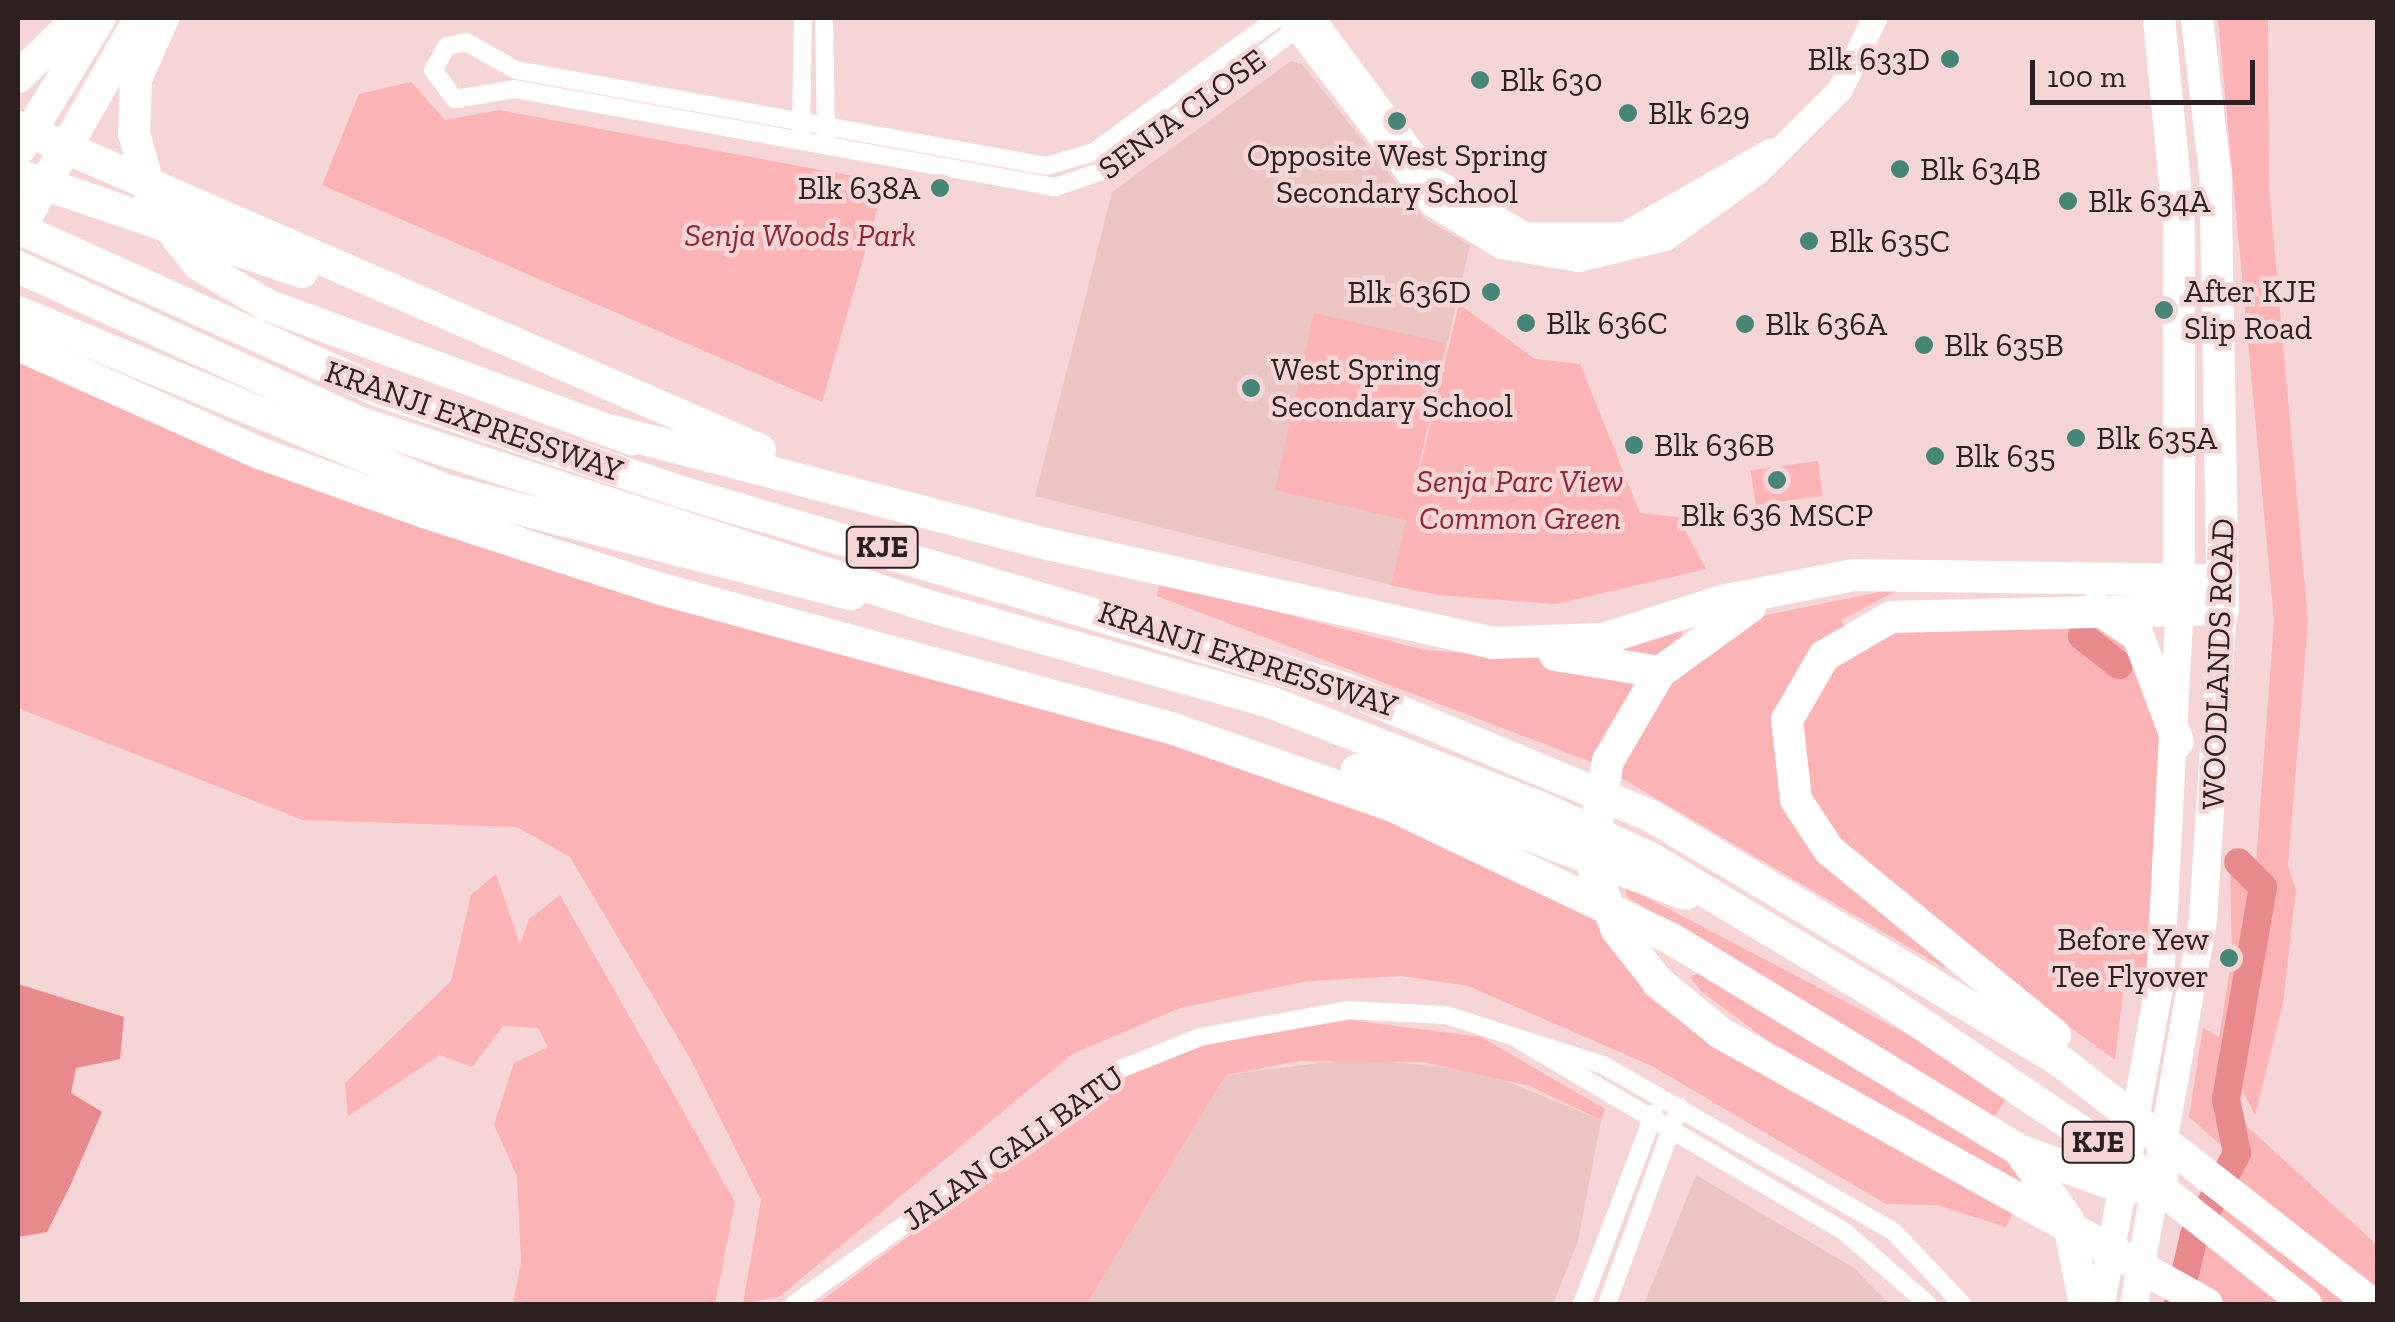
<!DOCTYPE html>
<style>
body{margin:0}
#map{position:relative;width:2395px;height:1322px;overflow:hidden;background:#f6d5d6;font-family:"Zilla Slab",serif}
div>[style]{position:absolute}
.built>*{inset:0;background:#ebc4c4}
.green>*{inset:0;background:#fbb3b5;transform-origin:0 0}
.water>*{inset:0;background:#e7898d}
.river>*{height:28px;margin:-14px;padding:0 14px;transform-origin:14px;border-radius:14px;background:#e7898d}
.street>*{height:18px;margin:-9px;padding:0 9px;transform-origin:9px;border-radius:9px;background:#fff}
.secondary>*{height:25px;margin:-12.5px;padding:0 12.5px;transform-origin:12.5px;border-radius:12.5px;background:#fff}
.primary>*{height:28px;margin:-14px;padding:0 14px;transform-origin:14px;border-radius:14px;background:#fff}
.highway>*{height:32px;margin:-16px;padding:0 16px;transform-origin:16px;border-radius:16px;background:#fff}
.dots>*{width:28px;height:28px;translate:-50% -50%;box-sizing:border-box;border:5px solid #f6d5d6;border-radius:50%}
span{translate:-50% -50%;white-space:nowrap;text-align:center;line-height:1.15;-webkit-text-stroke:9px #f6d5d6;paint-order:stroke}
.shield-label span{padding:2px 8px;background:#f6d5d6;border:2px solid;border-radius:8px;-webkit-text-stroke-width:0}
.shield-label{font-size:30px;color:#2c2020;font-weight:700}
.poi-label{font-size:32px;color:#2c2020}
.right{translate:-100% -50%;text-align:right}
.left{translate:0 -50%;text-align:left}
.street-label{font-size:32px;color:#2c2020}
.park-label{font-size:32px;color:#932535;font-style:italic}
.frame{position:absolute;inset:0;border:20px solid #2c2020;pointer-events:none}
.scale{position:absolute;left:2030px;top:60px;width:225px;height:45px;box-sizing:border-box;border:5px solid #2c2020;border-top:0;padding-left:12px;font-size:30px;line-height:35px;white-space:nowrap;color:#2c2020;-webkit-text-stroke:8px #f6d5d6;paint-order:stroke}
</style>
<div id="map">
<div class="built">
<div style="clip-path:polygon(1291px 61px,1302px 64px,1425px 219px,1470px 245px,1391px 585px,1035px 496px,1112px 192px)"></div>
<div style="clip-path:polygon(1359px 1058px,1484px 1072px,1601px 1120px,1578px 1241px,1553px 1304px,1087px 1304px,1226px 1075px)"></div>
<div style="clip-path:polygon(1696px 1175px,1854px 1268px,1889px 1304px,1644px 1304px)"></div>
</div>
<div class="green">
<div style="clip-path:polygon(2218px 18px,2268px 18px,2269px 188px,2308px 622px,2288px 865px,2296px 890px,2283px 1003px,2255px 1115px,2242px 1089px,2274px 893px,2256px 863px,2274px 621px)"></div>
<div style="clip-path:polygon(411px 82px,445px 120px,499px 110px,885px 182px,822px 402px,322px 185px,359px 94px)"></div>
<div style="clip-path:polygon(1459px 304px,1535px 359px,1580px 364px,1640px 513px,1678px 517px,1706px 569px,1556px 604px,1438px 595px,1391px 585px,1406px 520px,1275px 490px,1314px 313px,1445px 343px,1410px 509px)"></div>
<div style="clip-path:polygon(18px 359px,1403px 818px,1597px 920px,1646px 995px,1714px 1047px,2015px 1208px,2006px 1227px,1937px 1205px,1886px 1204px,1652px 1066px,1468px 986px,1402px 976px,1308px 981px,1180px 1008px,1072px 1054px,780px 1296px,743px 1304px,761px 1200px,691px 1060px,570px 857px,517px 827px,303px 820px,18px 708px)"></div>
<div style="left:1818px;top:461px;width:35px;height:68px;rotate:82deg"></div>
<div style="clip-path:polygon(1160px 582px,1424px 650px,1562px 660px,1680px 630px,1683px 638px,1594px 763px,1157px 596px)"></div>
<div style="clip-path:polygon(1904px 587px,1841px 620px,1853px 642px,1868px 633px,2114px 622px,2161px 730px,2152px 955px,2142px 979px,2125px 978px,2115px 1060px,1927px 923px,1946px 969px,1613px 773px,1667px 682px,1757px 617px)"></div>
<div style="clip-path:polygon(2230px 870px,2259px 896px,2219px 1115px,2231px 1154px,2189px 1117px,2203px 1028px,2219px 1037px,2232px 956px)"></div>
<div style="clip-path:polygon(496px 874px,520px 944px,529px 919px,560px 895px,735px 1202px,715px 1304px,513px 1304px,521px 1262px,517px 1176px,494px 1125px,514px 1063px,548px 1047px,538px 1028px,503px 1026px,472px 1067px,440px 1055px,348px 1116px,345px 1083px,451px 981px,471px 895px)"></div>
<div style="clip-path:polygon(1625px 886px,1922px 1042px,2005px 1100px,1993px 1120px,1627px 897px)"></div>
<div style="clip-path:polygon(1706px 970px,2008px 1161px,2031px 1188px,1800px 1065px,1701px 991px,1690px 977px)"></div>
<div style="clip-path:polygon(1350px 1020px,1481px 1037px,1605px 1109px,1601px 1120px,1530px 1086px,1424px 1062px,1299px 1061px,1226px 1075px,1087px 1304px,817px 1304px,1126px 1076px,1202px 1044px)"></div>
<div style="clip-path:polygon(2241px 1121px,2377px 1245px,2377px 1304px,2187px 1304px,2203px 1238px,2249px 1150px)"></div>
</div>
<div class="water">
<div style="clip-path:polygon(18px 984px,124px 1017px,120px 1059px,76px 1068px,71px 1093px,102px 1112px,71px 1184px,47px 1232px,18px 1237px)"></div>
</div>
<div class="river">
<div style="left:2082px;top:636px;width:47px;rotate:38.1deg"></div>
<div style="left:2178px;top:1304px;width:71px;rotate:-76.9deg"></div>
<div style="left:2194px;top:1235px;width:93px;rotate:-62.3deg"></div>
<div style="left:2237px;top:1153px;width:55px;rotate:-101.5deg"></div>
<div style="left:2226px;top:1099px;width:215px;rotate:-80.1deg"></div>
<div style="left:2263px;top:887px;width:35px;rotate:-135deg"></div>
</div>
<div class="street">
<div style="left:824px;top:18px;width:119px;rotate:89deg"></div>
<div style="left:1277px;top:18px;width:227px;rotate:143.8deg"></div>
<div style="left:1094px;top:152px;width:50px;rotate:163.7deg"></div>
<div style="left:1046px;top:166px;width:539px;rotate:-169.73deg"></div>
<div style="left:516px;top:70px;width:57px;rotate:-150.8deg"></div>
<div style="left:466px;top:42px;width:19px;rotate:168deg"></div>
<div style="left:447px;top:46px;width:28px;rotate:120deg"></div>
<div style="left:433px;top:70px;width:36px;rotate:53deg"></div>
<div style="left:455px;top:99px;width:61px;rotate:-9.5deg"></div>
<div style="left:515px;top:89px;width:549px;rotate:10.29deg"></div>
<div style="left:1055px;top:187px;width:56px;rotate:-18.8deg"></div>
<div style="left:1108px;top:169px;width:243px;rotate:-36.6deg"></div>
<div style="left:801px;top:132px;width:114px;rotate:-89deg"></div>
<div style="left:1519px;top:1040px;width:380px;rotate:30.5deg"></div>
<div style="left:1846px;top:1233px;width:108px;rotate:40.9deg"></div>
<div style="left:794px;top:1304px;width:405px;rotate:-35.7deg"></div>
<div style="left:1123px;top:1068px;width:83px;rotate:-21.9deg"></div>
<div style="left:1200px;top:1037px;width:150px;rotate:-10.3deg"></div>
<div style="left:1348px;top:1010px;width:98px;rotate:2.9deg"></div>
<div style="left:1446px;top:1015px;width:165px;rotate:17.7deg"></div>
<div style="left:1603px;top:1065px;width:334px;rotate:29.8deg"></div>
<div style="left:1893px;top:1231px;width:100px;rotate:46.6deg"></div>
<div style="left:1582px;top:1304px;width:204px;rotate:-69.3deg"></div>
<div style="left:1607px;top:1304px;width:210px;rotate:-69.9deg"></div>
</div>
<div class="secondary">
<div style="left:1289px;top:18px;width:235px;rotate:52.4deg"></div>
<div style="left:1432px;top:204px;width:81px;rotate:31.3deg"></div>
<div style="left:1501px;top:246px;width:78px;rotate:9.6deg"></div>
<div style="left:1578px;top:259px;width:89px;rotate:-13.6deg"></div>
<div style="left:1665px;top:238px;width:113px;rotate:-35.7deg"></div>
<div style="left:1757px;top:172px;width:117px;rotate:-45deg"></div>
<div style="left:1840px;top:89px;width:79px;rotate:-64.4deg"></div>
<div style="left:1312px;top:18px;width:201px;rotate:53.3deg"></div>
<div style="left:1432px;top:179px;width:107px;rotate:30.9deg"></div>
<div style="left:1524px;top:234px;width:100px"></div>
<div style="left:1624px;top:234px;width:169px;rotate:-29.7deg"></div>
</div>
<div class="primary">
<div style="left:2101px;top:1304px;width:327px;rotate:-79.6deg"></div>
<div style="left:2160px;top:982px;width:377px;rotate:-87deg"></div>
<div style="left:2134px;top:1304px;width:391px;rotate:-79.8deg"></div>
<div style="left:2203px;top:919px;width:311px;rotate:-86.3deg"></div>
</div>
<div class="highway">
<div style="left:163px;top:18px;width:67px;rotate:113.9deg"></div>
<div style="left:136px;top:79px;width:54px;rotate:92.1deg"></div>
<div style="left:134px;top:133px;width:80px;rotate:74.7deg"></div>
<div style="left:155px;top:210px;width:70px;rotate:51.3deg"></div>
<div style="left:199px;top:265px;width:79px;rotate:30.5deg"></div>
<div style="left:267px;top:305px;width:389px;rotate:20.2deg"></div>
<div style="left:2159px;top:18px;width:210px;rotate:84.5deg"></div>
<div style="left:2179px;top:227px;width:370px;rotate:90deg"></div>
<div style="left:18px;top:77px;width:85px;rotate:-44deg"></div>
<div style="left:18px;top:127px;width:809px;rotate:23.52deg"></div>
<div style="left:20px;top:148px;width:153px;rotate:-58.4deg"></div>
<div style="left:18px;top:175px;width:300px;rotate:18.9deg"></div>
<div style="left:18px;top:228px;width:394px;rotate:24.3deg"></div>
<div style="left:377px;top:390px;width:317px;rotate:18.5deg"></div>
<div style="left:678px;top:491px;width:697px;rotate:16.51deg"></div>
<div style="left:1346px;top:689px;width:330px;rotate:22.6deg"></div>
<div style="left:1651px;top:816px;width:475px;rotate:30.9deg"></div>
<div style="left:2059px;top:1060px;width:397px;rotate:37.9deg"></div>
<div style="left:18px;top:231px;width:245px;rotate:-60.2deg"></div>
<div style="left:18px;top:267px;width:379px;rotate:24.5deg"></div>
<div style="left:363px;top:424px;width:590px;rotate:17.85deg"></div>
<div style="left:925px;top:605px;width:358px;rotate:15.7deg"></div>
<div style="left:1270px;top:702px;width:294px;rotate:21.3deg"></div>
<div style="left:1544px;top:809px;width:117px;rotate:24.8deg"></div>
<div style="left:1650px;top:858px;width:268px;rotate:31deg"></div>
<div style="left:1880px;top:996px;width:308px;rotate:34deg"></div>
<div style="left:2135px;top:1168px;width:218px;rotate:38.5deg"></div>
<div style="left:18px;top:312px;width:467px;rotate:22.6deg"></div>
<div style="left:449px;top:491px;width:415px;rotate:14.4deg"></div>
<div style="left:18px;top:345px;width:267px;rotate:24.1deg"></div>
<div style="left:262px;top:454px;width:175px;rotate:19.7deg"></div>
<div style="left:427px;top:513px;width:246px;rotate:18deg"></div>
<div style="left:661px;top:589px;width:532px;rotate:15.26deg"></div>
<div style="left:1174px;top:729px;width:234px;rotate:19.4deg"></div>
<div style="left:1395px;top:807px;width:307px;rotate:25.5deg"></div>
<div style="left:1672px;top:939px;width:406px;rotate:31.3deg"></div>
<div style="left:2019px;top:1150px;width:114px;rotate:20deg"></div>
<div style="left:2126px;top:1189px;width:38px;rotate:-17deg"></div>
<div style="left:613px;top:431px;width:439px;rotate:14.6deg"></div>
<div style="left:1038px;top:542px;width:465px;rotate:12.5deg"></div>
<div style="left:1492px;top:643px;width:111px;rotate:-2.1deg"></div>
<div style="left:1603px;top:639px;width:125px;rotate:-17.7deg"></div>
<div style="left:1722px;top:601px;width:134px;rotate:-11.2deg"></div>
<div style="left:1853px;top:575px;width:370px;rotate:0.8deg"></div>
<div style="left:1750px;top:607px;width:111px;rotate:144.2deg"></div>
<div style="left:1660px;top:672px;width:103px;rotate:120.3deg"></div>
<div style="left:1608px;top:761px;width:100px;rotate:100.4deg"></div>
<div style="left:1590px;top:859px;width:76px;rotate:69.2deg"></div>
<div style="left:1617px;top:930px;width:66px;rotate:51.7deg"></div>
<div style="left:1658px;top:982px;width:82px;rotate:39.1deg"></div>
<div style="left:1722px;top:1034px;width:555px;rotate:29.1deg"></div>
<div style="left:2096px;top:608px;width:50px;rotate:33.7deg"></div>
<div style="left:2138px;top:636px;width:113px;rotate:69.3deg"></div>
<div style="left:1555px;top:655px;width:106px;rotate:9.2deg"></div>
<div style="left:1357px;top:770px;width:351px;rotate:20.7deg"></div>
<div style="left:2055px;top:1035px;width:292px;rotate:-140.7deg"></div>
<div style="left:1829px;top:850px;width:60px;rotate:-123.4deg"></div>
<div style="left:1796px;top:800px;width:81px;rotate:-96.4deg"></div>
<div style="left:1787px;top:720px;width:74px;rotate:-60deg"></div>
<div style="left:1824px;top:656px;width:78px;rotate:-30.2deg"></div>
<div style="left:1891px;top:617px;width:332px;rotate:-1.4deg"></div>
<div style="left:2223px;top:609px;width:437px;rotate:-91deg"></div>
<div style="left:2215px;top:172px;width:155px;rotate:-96.7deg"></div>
<div style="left:2019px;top:1150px;width:85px;rotate:55deg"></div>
<div style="left:2068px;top:1220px;width:86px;rotate:78.6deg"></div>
</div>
<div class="dots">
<div style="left:1950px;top:59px;background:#458676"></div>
<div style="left:1480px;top:80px;background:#458676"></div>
<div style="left:1628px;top:113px;background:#458676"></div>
<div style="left:1397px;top:121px;background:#458676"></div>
<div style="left:1900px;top:169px;background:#458676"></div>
<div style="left:940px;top:188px;background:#458676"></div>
<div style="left:2068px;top:201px;background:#458676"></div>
<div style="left:1809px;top:241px;background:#458676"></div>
<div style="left:1491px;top:292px;background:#458676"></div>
<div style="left:2164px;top:310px;background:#458676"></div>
<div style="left:1526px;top:323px;background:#458676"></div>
<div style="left:1745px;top:324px;background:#458676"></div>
<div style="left:1924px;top:345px;background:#458676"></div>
<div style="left:1251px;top:388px;background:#458676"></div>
<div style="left:2076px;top:438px;background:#458676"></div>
<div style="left:1634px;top:445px;background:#458676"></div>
<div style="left:1935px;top:456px;background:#458676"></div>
<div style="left:1777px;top:480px;background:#458676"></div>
<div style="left:2229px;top:958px;background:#458676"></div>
</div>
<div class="shield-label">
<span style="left:882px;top:547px">KJE</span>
<span style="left:2098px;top:1142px">KJE</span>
</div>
<div class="poi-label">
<span class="right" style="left:1930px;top:59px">Blk 633D</span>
<span class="left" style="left:1500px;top:80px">Blk 630</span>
<span class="left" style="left:1648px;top:113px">Blk 629</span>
<span style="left:1397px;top:174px">Opposite West Spring<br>Secondary School</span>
<span class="left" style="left:1920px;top:169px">Blk 634B</span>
<span class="right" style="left:920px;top:188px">Blk 638A</span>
<span class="left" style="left:2088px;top:201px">Blk 634A</span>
<span class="left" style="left:1829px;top:241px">Blk 635C</span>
<span class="right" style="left:1471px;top:292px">Blk 636D</span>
<span class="left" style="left:2184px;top:310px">After KJE<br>Slip Road</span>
<span class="left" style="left:1546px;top:323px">Blk 636C</span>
<span class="left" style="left:1765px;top:324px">Blk 636A</span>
<span class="left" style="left:1944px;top:345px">Blk 635B</span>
<span class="left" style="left:1271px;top:388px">West Spring<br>Secondary School</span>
<span class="left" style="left:2096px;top:438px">Blk 635A</span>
<span class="left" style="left:1654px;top:445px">Blk 636B</span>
<span class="left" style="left:1955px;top:456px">Blk 635</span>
<span style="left:1777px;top:515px">Blk 636 MSCP</span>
<span class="right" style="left:2209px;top:958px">Before Yew<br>Tee Flyover</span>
</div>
<div class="street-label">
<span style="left:1182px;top:114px;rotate:-36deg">SENJA CLOSE</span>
<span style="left:474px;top:421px;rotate:19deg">KRANJI EXPRESSWAY</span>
<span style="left:1248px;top:659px;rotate:18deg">KRANJI EXPRESSWAY</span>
<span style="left:2218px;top:664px;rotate:-88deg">WOODLANDS ROAD</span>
<span style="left:1013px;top:1148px;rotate:-35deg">JALAN GALI BATU</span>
</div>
<div class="park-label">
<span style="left:800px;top:235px">Senja Woods Park</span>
<span style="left:1520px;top:500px">Senja Parc View<br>Common Green</span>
</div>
<div class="frame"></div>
<div class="scale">100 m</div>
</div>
